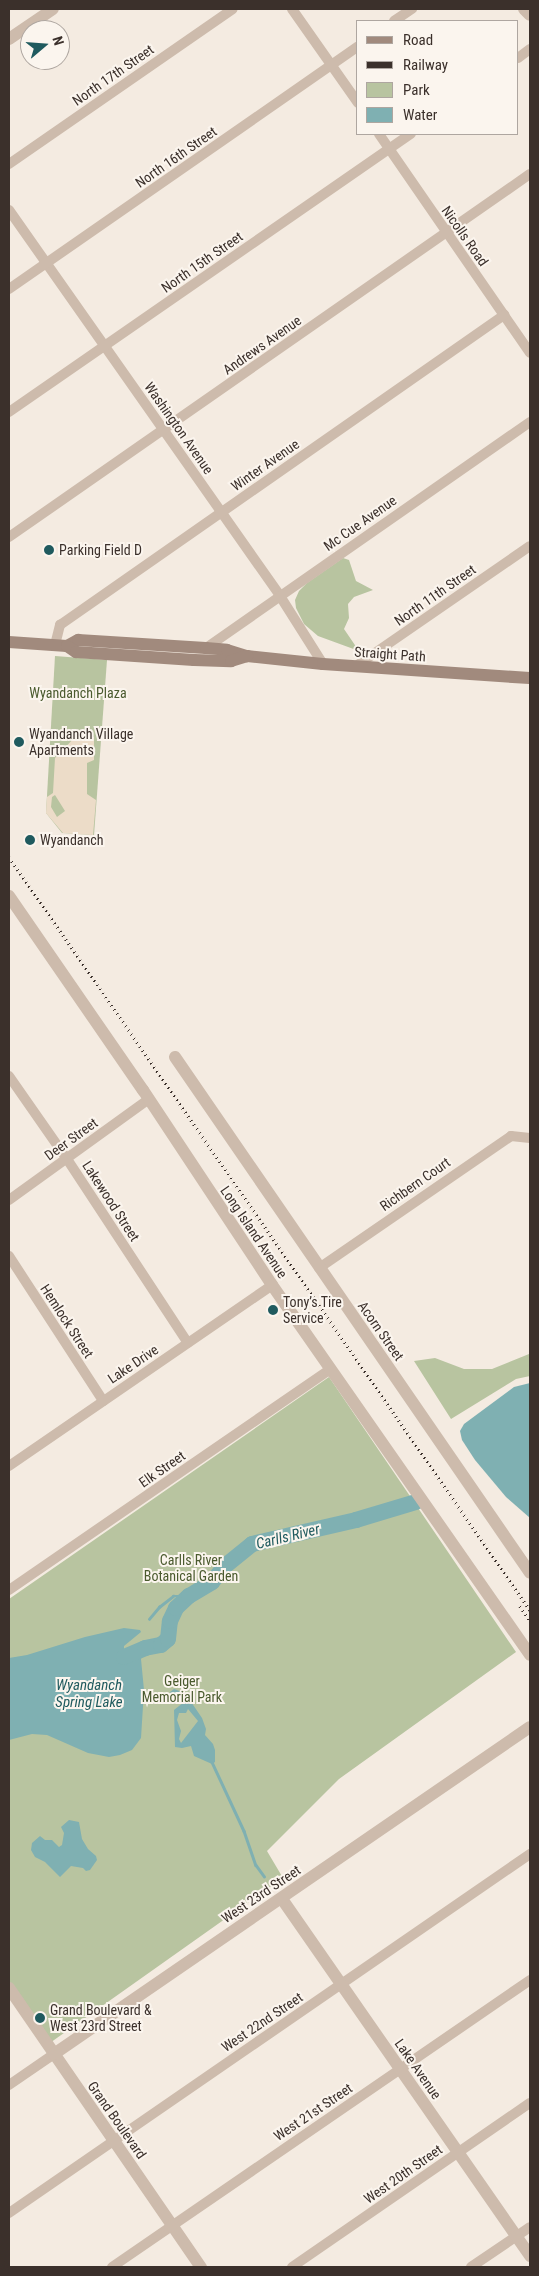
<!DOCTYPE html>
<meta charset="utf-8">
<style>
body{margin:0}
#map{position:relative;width:539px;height:2276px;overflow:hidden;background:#f4ebe1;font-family:"Roboto Condensed",sans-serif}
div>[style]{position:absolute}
.green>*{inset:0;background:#b8c4a0}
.plaza>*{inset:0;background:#ecdcc8}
.water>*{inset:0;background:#7fb0b2}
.stream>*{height:2.5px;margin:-1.25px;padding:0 1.25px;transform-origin:1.25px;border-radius:1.25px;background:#7fb0b2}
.river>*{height:16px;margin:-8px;padding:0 8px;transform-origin:8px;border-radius:8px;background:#7fb0b2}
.minor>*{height:10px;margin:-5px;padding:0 5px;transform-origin:5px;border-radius:5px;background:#cdbbac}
.tertiary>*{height:12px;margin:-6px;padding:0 6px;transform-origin:6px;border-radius:6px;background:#cdbbac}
.secondary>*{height:12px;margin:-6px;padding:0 6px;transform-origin:6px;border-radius:6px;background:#a18a7d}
.rail>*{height:2.5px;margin-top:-1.25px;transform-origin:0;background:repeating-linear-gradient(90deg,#3b302b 0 1px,transparent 0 5px)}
.dots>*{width:14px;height:14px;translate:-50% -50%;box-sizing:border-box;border:2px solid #fbf5ee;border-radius:50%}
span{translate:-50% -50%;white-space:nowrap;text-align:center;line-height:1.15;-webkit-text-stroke:4px #fbf5ee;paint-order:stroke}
.street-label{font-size:14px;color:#3b302b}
.poi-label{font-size:14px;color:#3b302b}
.left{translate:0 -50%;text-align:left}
.park-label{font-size:14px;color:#4a5a2e}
.water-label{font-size:15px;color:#1f5a5e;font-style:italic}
.frame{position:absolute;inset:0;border:10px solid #3b302b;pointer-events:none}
.legend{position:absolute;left:356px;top:20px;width:162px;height:115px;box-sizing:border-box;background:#fbf5ee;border:1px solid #aea6a0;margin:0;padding:6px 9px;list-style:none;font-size:15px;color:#3b302b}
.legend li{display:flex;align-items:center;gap:10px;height:25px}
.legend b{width:25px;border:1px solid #aea6a0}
.north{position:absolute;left:20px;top:20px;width:50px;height:50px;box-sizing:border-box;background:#fbf5ee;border:1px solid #aea6a0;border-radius:50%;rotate:72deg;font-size:14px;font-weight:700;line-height:20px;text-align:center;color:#3b302b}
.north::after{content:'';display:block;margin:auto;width:18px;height:22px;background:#1f5a5e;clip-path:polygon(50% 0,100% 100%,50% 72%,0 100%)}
</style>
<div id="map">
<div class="green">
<div style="clip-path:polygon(343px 558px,349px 560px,356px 581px,373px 590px,354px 597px,348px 604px,349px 618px,344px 629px,359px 651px,318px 636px,304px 624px,296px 608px,295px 600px,299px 591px,307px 583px)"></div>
<div style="clip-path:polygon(55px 656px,107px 660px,94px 835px,62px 833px,46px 813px)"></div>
<div style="clip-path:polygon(529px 1354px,530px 1376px,516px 1379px,451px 1419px,414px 1361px,435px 1358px,464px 1369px,492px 1369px)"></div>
<div style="clip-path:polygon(329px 1377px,516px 1652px,339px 1779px,267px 1851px,283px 1878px,47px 2045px,9px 1988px,9px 1599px)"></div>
</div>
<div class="plaza">
<div style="clip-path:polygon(evenodd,77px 735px,94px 737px,94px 760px,87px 763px,87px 794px,96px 800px,93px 835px,63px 833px,46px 813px,47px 797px,53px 793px,55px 758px,77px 735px,55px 795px,65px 811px,57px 817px,51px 807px,52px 797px,55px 795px)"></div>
</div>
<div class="water">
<div style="clip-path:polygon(530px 1383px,530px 1518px,506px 1497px,475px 1460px,462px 1440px,460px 1431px,464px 1424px,514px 1387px)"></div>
<div style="clip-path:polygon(124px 1628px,140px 1630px,141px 1632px,124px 1646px,124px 1653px,126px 1655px,141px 1645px,145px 1648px,141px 1659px,144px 1690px,141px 1738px,132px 1750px,120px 1755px,109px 1757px,88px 1753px,47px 1735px,32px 1734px,9px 1740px,9px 1658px,27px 1655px,85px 1637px)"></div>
<div style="clip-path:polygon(evenodd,174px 1689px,185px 1693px,202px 1718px,206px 1729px,205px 1735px,213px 1744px,215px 1750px,215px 1762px,212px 1764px,194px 1756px,191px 1746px,182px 1748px,175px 1747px,174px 1710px,184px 1702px,181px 1700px,172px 1698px,170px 1692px,174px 1689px,188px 1709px,198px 1721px,181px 1743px,179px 1739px,181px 1731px,177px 1720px,179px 1713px,186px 1713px,188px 1709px)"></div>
<div style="clip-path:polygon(69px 1820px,79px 1822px,82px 1839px,88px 1849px,96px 1856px,97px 1860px,90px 1870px,86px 1871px,83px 1868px,71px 1866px,60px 1877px,45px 1862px,35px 1857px,31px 1850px,32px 1843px,40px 1836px,45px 1840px,52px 1840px,59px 1847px,62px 1845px,64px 1833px,61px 1827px)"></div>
</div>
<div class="stream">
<div style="left:149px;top:1619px;width:16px;rotate:-50deg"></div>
<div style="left:159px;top:1607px;width:18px;rotate:-38deg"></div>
<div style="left:173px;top:1596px;width:16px"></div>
<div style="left:212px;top:1762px;width:76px;rotate:65.1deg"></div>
<div style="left:244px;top:1831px;width:36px;rotate:71deg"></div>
<div style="left:256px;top:1865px;width:14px;rotate:54deg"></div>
</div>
<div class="river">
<div style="left:124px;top:1657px;width:23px;rotate:-23deg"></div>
<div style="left:145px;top:1648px;width:16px;rotate:-11deg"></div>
<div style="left:161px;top:1645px;width:9px;rotate:-41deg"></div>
<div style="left:168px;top:1639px;width:18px;rotate:-84deg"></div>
<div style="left:170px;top:1621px;width:14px;rotate:-65deg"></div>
<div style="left:176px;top:1608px;width:18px;rotate:-43deg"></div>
<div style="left:189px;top:1596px;width:27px;rotate:-31deg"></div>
<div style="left:212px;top:1582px;width:21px;rotate:-51deg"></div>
<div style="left:225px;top:1566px;width:35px;rotate:-39deg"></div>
<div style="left:252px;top:1544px;width:107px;rotate:-13deg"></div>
<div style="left:356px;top:1520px;width:63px;rotate:-16.7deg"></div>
</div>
<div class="minor">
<div style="left:292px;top:9px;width:115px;rotate:54.9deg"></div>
<div style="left:394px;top:21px;width:22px;rotate:-34deg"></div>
<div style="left:518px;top:58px;width:15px;rotate:-37deg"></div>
<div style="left:379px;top:134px;width:266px;rotate:55.4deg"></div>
<div style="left:9px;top:164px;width:272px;rotate:-34.7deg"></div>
<div style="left:9px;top:210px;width:472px;rotate:54.9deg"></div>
<div style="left:280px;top:596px;width:80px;rotate:57.7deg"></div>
<div style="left:9px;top:289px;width:425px;rotate:-34.8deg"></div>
<div style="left:9px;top:412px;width:489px;rotate:-34.7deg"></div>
<div style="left:9px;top:537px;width:635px;rotate:-34.87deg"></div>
<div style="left:55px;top:645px;width:21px;rotate:-76deg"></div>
<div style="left:60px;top:625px;width:542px;rotate:-34.92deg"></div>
<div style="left:206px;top:648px;width:395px;rotate:-34.9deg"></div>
<div style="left:356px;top:666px;width:211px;rotate:-34.6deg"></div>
<div style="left:9px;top:1076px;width:101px;rotate:55.1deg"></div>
<div style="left:67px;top:1159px;width:220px;rotate:56.7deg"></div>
<div style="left:9px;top:1200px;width:173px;rotate:-35.8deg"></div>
<div style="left:9px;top:1256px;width:173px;rotate:57deg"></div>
<div style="left:319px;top:1268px;width:233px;rotate:-34.5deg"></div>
<div style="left:511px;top:1136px;width:19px;rotate:6deg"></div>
<div style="left:9px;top:1466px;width:319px;rotate:-34.5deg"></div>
<div style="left:9px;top:1590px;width:390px;rotate:-34.5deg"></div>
<div style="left:9px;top:2085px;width:55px;rotate:-34.6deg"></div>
<div style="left:9px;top:2213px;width:633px;rotate:-34.57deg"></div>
<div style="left:112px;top:2267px;width:507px;rotate:-34.47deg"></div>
<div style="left:292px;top:2267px;width:289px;rotate:-34.6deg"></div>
<div style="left:471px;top:2267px;width:71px;rotate:-34.1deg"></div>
</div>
<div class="tertiary">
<div style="left:524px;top:9px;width:8px;rotate:45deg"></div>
<div style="left:9px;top:39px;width:53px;rotate:-34.3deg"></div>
<div style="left:9px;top:896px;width:236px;rotate:55.4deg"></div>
<div style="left:143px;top:1090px;width:234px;rotate:56.5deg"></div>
<div style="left:272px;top:1285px;width:451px;rotate:55.1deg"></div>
<div style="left:175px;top:1057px;width:626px;rotate:55.47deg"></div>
<div style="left:282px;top:1899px;width:435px;rotate:55.2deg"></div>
<div style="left:9px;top:1988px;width:339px;rotate:55.5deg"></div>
<div style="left:54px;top:2054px;width:577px;rotate:-34.49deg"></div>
</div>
<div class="secondary">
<div style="left:9px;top:642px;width:58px;rotate:3.9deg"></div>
<div style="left:67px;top:646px;width:13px;rotate:-29deg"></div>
<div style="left:78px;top:640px;width:128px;rotate:3.6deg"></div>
<div style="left:206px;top:648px;width:21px;rotate:5deg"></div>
<div style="left:227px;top:650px;width:21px;rotate:17deg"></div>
<div style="left:247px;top:656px;width:76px;rotate:6deg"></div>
<div style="left:323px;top:664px;width:207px;rotate:3.9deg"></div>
<div style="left:67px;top:646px;width:11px;rotate:34deg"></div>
<div style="left:76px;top:652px;width:118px;rotate:3.9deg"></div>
<div style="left:194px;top:660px;width:37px;rotate:2deg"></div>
<div style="left:231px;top:661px;width:17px;rotate:-17deg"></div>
</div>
<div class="rail">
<div style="left:9px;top:857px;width:916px;rotate:55.32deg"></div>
<div style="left:520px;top:1606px;width:18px;rotate:56deg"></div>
</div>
<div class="dots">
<div style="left:49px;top:550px;background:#1f5a5e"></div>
<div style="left:19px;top:742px;background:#1f5a5e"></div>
<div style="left:30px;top:840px;background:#1f5a5e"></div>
<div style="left:273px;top:1310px;background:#1f5a5e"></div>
<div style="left:40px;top:2018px;background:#1f5a5e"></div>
</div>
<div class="street-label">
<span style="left:113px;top:75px;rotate:-35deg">North 17th Street</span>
<span style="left:176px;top:157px;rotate:-35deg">North 16th Street</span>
<span style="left:465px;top:236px;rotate:55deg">Nicolls Road</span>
<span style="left:202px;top:262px;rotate:-35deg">North 15th Street</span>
<span style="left:262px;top:345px;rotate:-35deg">Andrews Avenue</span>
<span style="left:179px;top:428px;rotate:55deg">Washington Avenue</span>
<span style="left:265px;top:465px;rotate:-35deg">Winter Avenue</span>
<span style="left:360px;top:523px;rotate:-35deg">Mc Cue Avenue</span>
<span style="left:435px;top:595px;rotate:-35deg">North 11th Street</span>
<span style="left:390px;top:654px;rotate:4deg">Straight Path</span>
<span style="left:71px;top:1139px;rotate:-36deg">Deer Street</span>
<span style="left:415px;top:1184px;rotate:-35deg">Richbern Court</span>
<span style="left:111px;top:1201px;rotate:57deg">Lakewood Street</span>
<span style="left:254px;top:1232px;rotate:56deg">Long Island Avenue</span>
<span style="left:67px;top:1321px;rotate:57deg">Hemlock Street</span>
<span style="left:381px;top:1331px;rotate:55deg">Acorn Street</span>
<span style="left:133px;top:1364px;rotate:-34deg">Lake Drive</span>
<span style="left:162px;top:1469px;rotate:-35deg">Elk Street</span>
<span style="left:261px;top:1894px;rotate:-34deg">West 23rd Street</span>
<span style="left:262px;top:2022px;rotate:-34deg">West 22nd Street</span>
<span style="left:418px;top:2069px;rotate:55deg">Lake Avenue</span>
<span style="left:313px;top:2112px;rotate:-34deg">West 21st Street</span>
<span style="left:117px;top:2120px;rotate:55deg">Grand Boulevard</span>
<span style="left:403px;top:2174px;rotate:-35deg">West 20th Street</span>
</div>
<div class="poi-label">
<span class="left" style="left:59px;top:550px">Parking Field D</span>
<span class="left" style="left:29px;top:742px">Wyandanch Village<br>Apartments</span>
<span class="left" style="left:40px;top:840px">Wyandanch</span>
<span class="left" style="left:283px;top:1310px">Tony’s Tire<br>Service</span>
<span class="left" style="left:50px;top:2018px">Grand Boulevard &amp;<br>West 23rd Street</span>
</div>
<div class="park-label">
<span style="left:78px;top:693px">Wyandanch Plaza</span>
<span style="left:191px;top:1568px">Carlls River<br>Botanical Garden</span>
<span style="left:182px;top:1689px">Geiger<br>Memorial Park</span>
</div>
<div class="water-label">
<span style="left:288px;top:1537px;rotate:-14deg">Carlls River</span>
<span style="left:89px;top:1694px">Wyandanch<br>Spring Lake</span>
</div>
<div class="frame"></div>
<ul class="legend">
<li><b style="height:6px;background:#a18a7d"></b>Road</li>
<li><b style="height:6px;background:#3b302b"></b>Railway</li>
<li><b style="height:14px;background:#b8c4a0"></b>Park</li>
<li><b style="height:14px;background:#7fb0b2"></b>Water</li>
</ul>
<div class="north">N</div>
</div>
